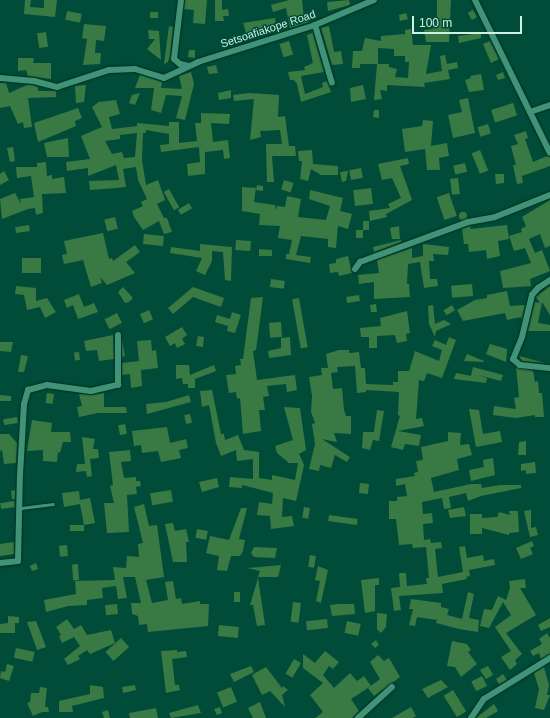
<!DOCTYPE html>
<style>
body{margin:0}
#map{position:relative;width:550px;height:718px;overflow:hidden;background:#014c38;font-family:Arial,sans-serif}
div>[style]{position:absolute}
.building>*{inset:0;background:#397944;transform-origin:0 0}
.round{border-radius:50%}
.roads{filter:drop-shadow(0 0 1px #002f21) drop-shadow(0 0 1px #002f21)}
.service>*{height:3px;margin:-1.5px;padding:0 1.5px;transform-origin:1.5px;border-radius:1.5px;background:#409376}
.minor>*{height:6px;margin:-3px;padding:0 3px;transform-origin:3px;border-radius:3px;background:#409376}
span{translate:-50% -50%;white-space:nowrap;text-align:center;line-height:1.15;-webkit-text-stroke:3px #014c38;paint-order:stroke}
.street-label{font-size:11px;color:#ccf3e2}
.scale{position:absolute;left:412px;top:16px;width:110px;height:18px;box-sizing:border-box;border:2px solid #ccf3e2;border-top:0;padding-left:5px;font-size:12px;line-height:14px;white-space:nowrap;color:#ccf3e2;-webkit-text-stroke:3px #014c38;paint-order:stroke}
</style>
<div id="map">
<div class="building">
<div style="clip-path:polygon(25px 0,31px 0,30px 7px,44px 8px,44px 0,57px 0,55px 17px,24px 14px)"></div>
<div style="clip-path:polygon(185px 0,207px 0,205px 24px,193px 23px,194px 10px,184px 9px)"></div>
<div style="clip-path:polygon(215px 0,222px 0,222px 10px,228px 9px,229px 16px,223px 16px,224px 21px,215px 21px)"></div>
<div style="clip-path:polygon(289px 0,302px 0,304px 19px,308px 18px,309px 22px,290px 28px,286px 8px,273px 12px,271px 5px)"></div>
<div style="clip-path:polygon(349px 0,350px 5px,328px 11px,327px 2px)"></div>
<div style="clip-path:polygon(437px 0,451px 0,449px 42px,426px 42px,424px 30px,433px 29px,433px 21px,437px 21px)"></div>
<div style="left:473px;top:10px;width:8px;height:6px;rotate:60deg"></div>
<div style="left:67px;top:11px;width:15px;height:9px;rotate:11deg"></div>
<div style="left:150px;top:12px;width:8px;height:6px"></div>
<div style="clip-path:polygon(406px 13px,408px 19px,400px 21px,399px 15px)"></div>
<div style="clip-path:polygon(275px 18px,276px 25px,253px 30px,254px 37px,248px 39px,243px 23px)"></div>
<div style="clip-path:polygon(84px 24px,106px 26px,104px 41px,96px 40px,95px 53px,101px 53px,100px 64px,83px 65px,87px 39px,82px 38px)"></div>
<div style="clip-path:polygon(169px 26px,173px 27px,170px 56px,168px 62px,164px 64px)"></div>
<div style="clip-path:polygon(329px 26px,334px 52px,341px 51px,343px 64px,332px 65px,321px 28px)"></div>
<div style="clip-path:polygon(evenodd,411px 29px,413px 45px,431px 45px,426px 74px,442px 71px,440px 56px,445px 55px,447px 64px,457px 62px,458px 68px,448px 70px,450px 79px,424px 83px,425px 87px,387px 85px,387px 91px,380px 90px,382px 99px,374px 100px,377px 64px,360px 64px,360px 68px,352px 68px,353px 51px,362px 51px,365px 38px,381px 41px,381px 36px,405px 34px,405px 30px,411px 29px,378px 48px,394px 49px,394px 56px,405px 56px,405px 62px,409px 62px,408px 78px,395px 77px,397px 69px,389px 67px,389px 64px,378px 64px,378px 48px)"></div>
<div style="clip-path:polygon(148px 30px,159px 31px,161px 60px,147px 49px,155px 39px,149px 39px)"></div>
<div style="clip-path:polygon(312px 31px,324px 72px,301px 76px,305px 94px,323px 87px,322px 83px,327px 81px,331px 92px,301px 102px,297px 84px,294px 80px,290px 80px,288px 72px,305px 70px,304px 67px,313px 63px,307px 35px,312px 33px)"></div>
<div style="left:46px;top:32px;width:15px;height:9px;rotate:82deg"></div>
<div style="clip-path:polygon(481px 33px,481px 38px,459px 43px,458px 36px)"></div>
<div style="left:289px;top:41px;width:14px;height:10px;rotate:73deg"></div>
<div style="clip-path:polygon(490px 41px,499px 59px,491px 63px,483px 44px)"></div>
<div style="clip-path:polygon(189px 50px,195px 50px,195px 58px,188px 57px)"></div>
<div style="clip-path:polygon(18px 58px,34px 58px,33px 63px,51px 63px,51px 79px,28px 76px,26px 70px,18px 71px)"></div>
<div style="clip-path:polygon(216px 65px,218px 73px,209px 74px,207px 67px)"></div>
<div style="clip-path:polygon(191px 72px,194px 84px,185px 120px,176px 118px,182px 96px,166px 95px,161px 113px,151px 110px,154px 88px,135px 88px,140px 75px,162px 82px,161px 88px,182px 89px,179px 76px)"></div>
<div style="clip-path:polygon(503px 72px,505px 78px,498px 80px,496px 75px)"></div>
<div style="clip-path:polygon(481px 74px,484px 90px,469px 92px,465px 80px,471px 78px,470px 76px)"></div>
<div style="clip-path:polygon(0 83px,6px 83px,9px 93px,27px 85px,33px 85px,38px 87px,38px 91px,56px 91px,56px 97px,28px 98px,32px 127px,24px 128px,23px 122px,18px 124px,10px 106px,0 108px)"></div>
<div style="clip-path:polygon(86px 85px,84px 102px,76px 103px,75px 86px)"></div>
<div style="clip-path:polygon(363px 85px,366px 99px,351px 102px,350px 88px)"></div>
<div style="clip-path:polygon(231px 90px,231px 98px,219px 100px,218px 93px)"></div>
<div style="clip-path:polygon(140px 93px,135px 105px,129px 103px,132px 95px)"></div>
<div style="clip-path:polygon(249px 93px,279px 95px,278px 117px,285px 116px,289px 146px,295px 146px,296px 156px,272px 156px,274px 182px,267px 182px,266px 144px,282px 144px,280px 130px,260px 131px,261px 137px,250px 140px,254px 99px,234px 101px,233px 95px)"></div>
<div style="clip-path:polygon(468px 98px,475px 133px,453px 138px,448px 115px,462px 112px,459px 100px)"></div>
<div style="clip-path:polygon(evenodd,116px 100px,120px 114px,109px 117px,112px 129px,137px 126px,137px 123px,169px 126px,169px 122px,179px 122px,179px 143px,197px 141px,195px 123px,201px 123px,201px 113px,230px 114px,229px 124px,211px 123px,213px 142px,228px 140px,230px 158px,224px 159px,223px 150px,205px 152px,205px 174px,188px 176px,187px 164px,200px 162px,199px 147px,161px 152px,160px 145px,169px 144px,169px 134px,146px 130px,146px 133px,143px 133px,142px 160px,146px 185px,158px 180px,165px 200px,157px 204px,164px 218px,167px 218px,172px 232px,164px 234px,159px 221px,143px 230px,134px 217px,132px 211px,143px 206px,141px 202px,147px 199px,138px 180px,136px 167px,123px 169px,126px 187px,116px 188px,90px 190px,89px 181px,119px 180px,116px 165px,88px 176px,88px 168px,67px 171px,66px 162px,90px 159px,81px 136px,102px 127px,92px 107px,99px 102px,116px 100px,137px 133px,135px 157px,124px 158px,122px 152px,112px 154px,105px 141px,120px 139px,120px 135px,137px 133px)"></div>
<div style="left:513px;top:103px;width:13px;height:23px;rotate:72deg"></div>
<div style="clip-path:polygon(78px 108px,82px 118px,75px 121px,76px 126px,38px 142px,34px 123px)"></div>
<div style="clip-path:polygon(374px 110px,379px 110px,379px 118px,373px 117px)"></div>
<div style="clip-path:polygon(423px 120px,433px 121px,431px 146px,447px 143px,449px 156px,439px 158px,440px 170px,427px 170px,425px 149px,405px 152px,402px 129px,422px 126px)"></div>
<div style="left:488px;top:124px;width:10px;height:11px;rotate:73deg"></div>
<div style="clip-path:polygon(526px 131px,528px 138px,525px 139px,533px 162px,547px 156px,550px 157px,550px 166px,522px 176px,523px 183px,517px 184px,513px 165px,516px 165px,511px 146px,518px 144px,514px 135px)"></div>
<div style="clip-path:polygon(68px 138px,69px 157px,47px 157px,44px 143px)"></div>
<div style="clip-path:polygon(13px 147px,15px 161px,10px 162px,7px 148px)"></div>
<div style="clip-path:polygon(312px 150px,313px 164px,338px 166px,338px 175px,321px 175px,311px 169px,308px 181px,300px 179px,302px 161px,299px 161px,298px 151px)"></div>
<div style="left:480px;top:150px;width:22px;height:9px;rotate:68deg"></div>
<div style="clip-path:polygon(408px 158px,409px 164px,400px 166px,412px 200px,386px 214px,387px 217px,370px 221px,369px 211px,390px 208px,388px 204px,401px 198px,392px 178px,382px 180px,378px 164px)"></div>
<div style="clip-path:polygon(46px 162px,47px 176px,52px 175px,52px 179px,64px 177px,66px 193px,42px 194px,43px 213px,36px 215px,35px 208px,28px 209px,2px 219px,0 199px,15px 193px,21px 204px,20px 199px,34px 197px,31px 176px,17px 178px,16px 167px,37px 167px,37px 163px)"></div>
<div style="left:465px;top:163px;width:9px;height:12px;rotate:77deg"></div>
<div style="left:361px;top:168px;width:10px;height:12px;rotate:79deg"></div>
<div style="clip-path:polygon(4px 171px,9px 180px,0 185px,0 174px)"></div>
<div style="clip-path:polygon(348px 171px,346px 181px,342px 182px,340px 172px)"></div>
<div style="clip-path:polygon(495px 174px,504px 174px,504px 183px,496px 184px)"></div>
<div style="left:458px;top:178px;width:16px;height:8px;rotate:83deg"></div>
<div style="left:284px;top:180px;width:10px;height:10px;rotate:17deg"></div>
<div style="clip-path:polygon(257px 185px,263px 186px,263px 191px,256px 190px)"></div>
<div style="clip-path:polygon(242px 187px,256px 188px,254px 202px,275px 205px,276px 210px,277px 206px,285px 207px,287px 196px,301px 199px,298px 217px,326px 220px,330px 206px,309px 199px,310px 190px,343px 198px,340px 211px,352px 214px,348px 229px,338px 226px,336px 248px,328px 247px,328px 239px,301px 236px,296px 255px,311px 257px,310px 263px,286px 259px,286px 254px,289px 254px,292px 240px,278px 238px,280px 226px,259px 225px,260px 214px,242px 211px)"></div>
<div style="left:371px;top:188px;width:16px;height:18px;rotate:83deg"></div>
<div style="left:169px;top:189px;width:21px;height:6px;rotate:61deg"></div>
<div style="left:449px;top:193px;width:24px;height:13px;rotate:71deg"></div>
<div style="clip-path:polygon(550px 200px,550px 246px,545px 248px,540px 234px,529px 239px,535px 253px,542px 250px,550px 271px,530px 279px,531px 286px,503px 288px,500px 271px,531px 263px,525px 248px,514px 251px,509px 236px,522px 232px,521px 229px,526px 226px,522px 217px)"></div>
<div style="left:189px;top:203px;width:6px;height:13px;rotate:59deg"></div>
<div class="round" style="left:459px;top:212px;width:8px;height:8px"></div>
<div style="left:115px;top:217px;width:12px;height:11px;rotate:76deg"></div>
<div style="left:363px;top:221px;width:6px;height:9px"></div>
<div style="left:29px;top:225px;width:6px;height:14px;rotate:81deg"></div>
<div style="clip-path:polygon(507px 225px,509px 239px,498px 241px,500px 256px,487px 259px,486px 250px,469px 252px,468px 244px,464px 244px,462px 229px,470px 226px,471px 229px)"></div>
<div style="clip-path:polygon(399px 226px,400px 239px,392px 239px,390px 228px)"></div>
<div style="left:356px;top:230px;width:7px;height:8px"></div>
<div style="clip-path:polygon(103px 233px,109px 259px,112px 258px,113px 261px,135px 245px,140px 252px,126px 262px,135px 273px,107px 285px,100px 277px,102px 283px,91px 287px,83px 260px,64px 264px,62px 255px,67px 254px,64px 241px)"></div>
<div style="left:144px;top:234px;width:20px;height:10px;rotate:6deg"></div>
<div style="left:236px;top:240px;width:15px;height:10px;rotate:4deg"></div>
<div style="clip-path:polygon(401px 240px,401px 242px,374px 252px,373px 247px)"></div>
<div style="clip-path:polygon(200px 244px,232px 247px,231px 281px,225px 280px,223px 252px,212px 251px,212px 261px,205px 275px,196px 271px,202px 258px,170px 253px,171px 247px,200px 251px)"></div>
<div style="clip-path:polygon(423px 244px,449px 247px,448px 255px,433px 254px,434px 261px,429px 261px,430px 279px,437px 279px,438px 286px,424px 288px,420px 262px,408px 264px,407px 284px,409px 284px,410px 297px,374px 299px,374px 282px,359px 284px,358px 275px,379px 273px,377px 260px,412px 248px,412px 258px,423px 256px)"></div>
<div style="clip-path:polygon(259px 249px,272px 250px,272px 256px,259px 256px)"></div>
<div style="clip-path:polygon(348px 256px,352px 273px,339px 276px,338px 272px,330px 273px,329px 264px,336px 263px,336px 259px)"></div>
<div style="left:22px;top:258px;width:19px;height:15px"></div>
<div style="left:271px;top:279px;width:14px;height:8px;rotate:8deg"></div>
<div style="left:472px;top:284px;width:12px;height:21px;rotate:85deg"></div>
<div style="clip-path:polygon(16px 286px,36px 288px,36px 301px,47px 298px,56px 312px,45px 318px,40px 307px,27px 310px,24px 295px,15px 294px)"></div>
<div style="clip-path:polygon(550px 286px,550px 315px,542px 302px,538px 323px,550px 325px,550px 331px,528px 331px,535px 302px,540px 303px,536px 297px)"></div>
<div style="clip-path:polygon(123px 287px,133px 298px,129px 302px,125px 303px,118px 292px)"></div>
<div style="clip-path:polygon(193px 287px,224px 298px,221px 307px,193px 297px,173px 314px,168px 308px)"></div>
<div style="clip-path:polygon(507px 291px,510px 306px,525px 305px,521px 321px,521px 317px,507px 320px,505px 313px,463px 321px,457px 310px,475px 300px,487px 298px,487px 295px)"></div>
<div style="clip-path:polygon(79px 294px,84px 307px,94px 303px,98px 312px,78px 319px,73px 305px,67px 308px,64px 300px)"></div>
<div style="left:359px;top:295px;width:6px;height:13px;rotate:81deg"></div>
<div style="clip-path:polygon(263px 297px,256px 350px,253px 351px,257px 380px,295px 375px,297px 390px,287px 392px,286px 384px,267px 386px,269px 396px,263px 397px,265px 410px,259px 410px,261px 431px,243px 434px,240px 398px,237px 399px,236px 392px,229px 393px,226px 375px,236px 374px,235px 366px,241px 365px,240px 359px,243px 359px,251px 298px)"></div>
<div style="left:299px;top:298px;width:50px;height:7px;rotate:80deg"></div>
<div style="clip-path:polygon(376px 304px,377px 312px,371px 312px,370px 305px)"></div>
<div style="clip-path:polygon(433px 305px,435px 324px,444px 320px,451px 324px,436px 331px,435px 337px,429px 324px,428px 306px)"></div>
<div style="left:452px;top:305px;width:6px;height:10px;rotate:59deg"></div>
<div style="left:149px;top:310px;width:10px;height:10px;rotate:66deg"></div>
<div style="clip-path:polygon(407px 311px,410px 333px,406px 334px,407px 341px,397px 343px,395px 335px,377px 336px,377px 348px,369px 348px,369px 337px,361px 337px,360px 328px,381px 326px,380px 318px)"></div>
<div style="clip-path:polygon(232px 312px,241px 315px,235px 333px,227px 331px,228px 326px,215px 322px,217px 315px,230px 319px)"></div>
<div style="left:117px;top:313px;width:11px;height:14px;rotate:63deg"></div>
<div style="left:281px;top:322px;width:15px;height:12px;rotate:86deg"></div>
<div style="clip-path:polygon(182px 327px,187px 335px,182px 339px,185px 344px,177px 348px,175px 343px,170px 346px,165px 337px)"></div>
<div style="clip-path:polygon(113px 335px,114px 359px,99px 361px,97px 350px,86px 351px,84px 341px)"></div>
<div style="clip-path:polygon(198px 336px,204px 337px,203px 347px,196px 346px)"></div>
<div style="clip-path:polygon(290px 337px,291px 355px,269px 358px,268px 351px,281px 348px,281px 338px)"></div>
<div style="clip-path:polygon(449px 337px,456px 340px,442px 378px,427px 373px,424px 381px,419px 380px,416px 419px,422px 418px,424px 426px,398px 431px,421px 435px,419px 446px,405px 444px,403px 450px,391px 447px,400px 416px,398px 415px,399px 392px,366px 390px,366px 392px,357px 393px,355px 366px,337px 367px,338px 372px,331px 373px,333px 389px,342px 388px,344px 410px,346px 416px,351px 416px,351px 434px,334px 433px,337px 442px,322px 439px,350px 457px,347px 462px,335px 455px,331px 468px,320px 465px,319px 471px,309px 469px,315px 444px,312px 424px,315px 423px,311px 412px,312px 396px,309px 377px,322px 375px,321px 368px,328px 368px,326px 354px,339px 350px,349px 350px,349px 353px,359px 352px,361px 368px,365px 368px,366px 384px,393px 385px,393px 382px,398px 382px,398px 371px,409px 371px,415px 351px,439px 361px,442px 350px,432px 346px,435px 340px,446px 345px)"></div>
<div style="clip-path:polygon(122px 339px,125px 356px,122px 357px)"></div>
<div style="clip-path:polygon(151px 340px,152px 351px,156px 350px,158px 368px,141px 370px,142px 386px,131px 388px,130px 374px,122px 375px,122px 363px,139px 361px,137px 341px)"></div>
<div style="clip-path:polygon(0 342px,13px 342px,11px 352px,0 351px)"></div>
<div style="clip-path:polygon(490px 344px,507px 349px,506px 362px,486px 354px)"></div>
<div style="left:79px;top:352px;width:8px;height:5px;rotate:83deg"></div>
<div style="clip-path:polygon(467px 354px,484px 361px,484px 362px,464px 361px)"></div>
<div style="clip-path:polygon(21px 355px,28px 356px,24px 372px,18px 372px)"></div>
<div style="clip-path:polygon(519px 356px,545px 363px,522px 361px)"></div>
<div style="clip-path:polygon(176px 365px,189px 365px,190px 375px,214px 365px,216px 371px,195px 379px,195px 388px,188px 388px,188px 384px,183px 384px,182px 378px,176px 379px)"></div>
<div style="clip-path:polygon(473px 367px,503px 375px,501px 381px,478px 375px,487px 378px,486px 383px,454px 379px,456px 373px,471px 376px)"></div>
<div style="clip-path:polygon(516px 367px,533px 371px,535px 382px,538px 381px,539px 393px,542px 393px,544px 417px,535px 417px,535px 415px,516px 418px,493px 415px,494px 406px,516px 409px,514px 398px,519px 397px)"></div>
<div style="clip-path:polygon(212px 390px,221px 434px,224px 434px,225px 440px,238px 435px,244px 450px,259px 452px,259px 478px,272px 480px,272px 475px,295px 480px,298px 463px,289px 463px,277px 453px,275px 446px,293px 440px,284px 407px,300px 408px,306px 450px,299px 454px,304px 465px,296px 501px,283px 498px,282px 517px,292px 516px,294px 526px,271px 529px,270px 516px,257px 515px,259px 502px,272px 504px,273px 493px,242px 485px,242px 488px,229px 487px,230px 477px,253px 479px,253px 459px,237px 461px,236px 450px,221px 456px,216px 443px,209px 405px,202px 407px,200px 391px)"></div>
<div style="left:47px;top:393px;width:7px;height:10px;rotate:8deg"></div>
<div style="clip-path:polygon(104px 393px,104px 407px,126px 407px,127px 413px,98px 413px,79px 417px,77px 407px,82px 406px,79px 394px,92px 395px)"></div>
<div style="clip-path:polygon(0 395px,11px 396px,11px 401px,0 401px)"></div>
<div style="clip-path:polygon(189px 395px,191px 402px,147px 414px,146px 404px,166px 402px)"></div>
<div style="clip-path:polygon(469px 409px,479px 410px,483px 434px,500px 431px,502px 442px,476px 447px)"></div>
<div style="clip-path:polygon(377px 410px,384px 411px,379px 441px,373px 440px,370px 450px,362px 448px,363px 432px,374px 432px)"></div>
<div style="left:190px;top:414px;width:9px;height:6px;rotate:77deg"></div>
<div style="left:17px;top:417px;width:6px;height:14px;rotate:81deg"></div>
<div style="clip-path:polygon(32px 420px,52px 423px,51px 432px,70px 432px,71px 442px,63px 442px,60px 453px,58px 452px,57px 462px,43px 461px,43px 450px,27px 451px)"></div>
<div style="left:125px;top:424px;width:10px;height:7px;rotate:79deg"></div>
<div style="clip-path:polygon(167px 427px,170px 443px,186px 439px,188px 448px,179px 450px,181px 458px,161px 462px,158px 451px,142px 453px,141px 445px,134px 446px,132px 431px)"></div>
<div style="clip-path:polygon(448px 432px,461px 433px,460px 445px,469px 444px,472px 455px,457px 459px,459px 470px,431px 478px,434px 492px,471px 484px,481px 484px,482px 488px,500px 485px,521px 485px,521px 488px,481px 496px,468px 501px,466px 493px,449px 497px,451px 508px,444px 509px,442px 498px,422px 502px,423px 514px,432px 513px,433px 523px,423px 524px,424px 540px,430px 539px,431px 543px,441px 542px,442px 548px,435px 549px,438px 577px,463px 572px,459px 547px,465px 546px,467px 558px,483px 555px,484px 561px,494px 559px,495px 565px,469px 570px,470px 576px,466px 577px,467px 579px,442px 584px,443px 593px,399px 596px,401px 610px,394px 611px,391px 588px,400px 587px,399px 573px,406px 573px,407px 586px,427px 584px,426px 578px,429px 578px,426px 547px,413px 548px,412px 544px,399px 545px,396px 519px,389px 519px,389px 501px,397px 501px,397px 497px,407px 496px,405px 484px,396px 486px,396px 479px,415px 476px,414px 473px,418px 472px,416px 461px,423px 460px,421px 447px,448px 441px)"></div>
<div style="clip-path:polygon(0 434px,9px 434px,17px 443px,16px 463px,4px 464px,2px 450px,0 451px)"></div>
<div style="clip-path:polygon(82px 437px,95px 439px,93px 449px,98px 449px,99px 458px,90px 459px,92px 476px,87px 477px,86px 471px,76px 472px,77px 464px,85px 464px)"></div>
<div style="clip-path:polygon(526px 441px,526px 455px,518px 455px,519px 442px)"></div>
<div style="clip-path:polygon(130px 450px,131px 461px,121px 462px,124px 478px,136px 477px,136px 481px,140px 481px,141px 486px,136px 487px,137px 494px,127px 495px,129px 532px,107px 533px,104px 503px,114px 503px,110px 486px,113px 485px,109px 452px)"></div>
<div style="clip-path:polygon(493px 458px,495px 475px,471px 481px,469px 470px,484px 467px,483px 460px)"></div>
<div style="clip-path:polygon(535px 462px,536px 473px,526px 474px,526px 470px,521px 471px,521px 464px)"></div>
<div style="clip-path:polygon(217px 478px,219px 487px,202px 492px,199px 482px)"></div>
<div style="left:360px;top:483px;width:9px;height:10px;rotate:6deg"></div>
<div style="clip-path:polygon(15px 490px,15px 499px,12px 499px,11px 491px)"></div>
<div style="left:171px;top:490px;width:12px;height:21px;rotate:81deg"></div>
<div style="clip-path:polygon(79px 491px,80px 500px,90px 498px,95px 523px,84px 525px,80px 504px,64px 507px,62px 493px)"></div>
<div style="left:14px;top:501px;width:6px;height:14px;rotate:81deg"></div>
<div style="clip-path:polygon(144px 504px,149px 526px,157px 525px,164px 577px,146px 580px,152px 603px,168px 600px,165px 582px,173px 581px,176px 599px,181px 598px,182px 604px,200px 601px,200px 604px,209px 604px,208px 626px,148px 632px,147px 624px,139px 625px,138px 616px,132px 614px,131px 603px,141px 603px,135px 577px,123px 577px,127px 598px,118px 599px,116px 586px,102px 588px,103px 598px,87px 600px,87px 605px,68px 606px,46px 612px,44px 600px,76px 594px,75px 581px,115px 580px,113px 567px,126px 568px,127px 556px,139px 557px,138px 544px,143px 543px,134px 507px)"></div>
<div style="left:304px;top:507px;width:6px;height:11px;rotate:9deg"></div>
<div style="clip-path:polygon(464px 507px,466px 516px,450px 518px,448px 510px)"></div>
<div style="clip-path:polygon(241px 508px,247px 508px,239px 539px,245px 540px,243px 551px,240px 556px,231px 556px,227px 571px,217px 570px,219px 556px,206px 553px,210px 536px,229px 540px)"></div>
<div style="clip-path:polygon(531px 510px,531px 528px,536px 527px,538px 535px,530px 537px,524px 511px)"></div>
<div style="clip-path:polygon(509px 511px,518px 511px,519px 532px,509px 533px,509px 535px,482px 528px,482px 534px,470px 534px,470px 514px,482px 514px,482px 518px,497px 517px,499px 512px,510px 515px)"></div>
<div style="left:329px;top:515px;width:29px;height:6px;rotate:8deg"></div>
<div style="clip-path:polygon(173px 523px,175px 531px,186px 529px,189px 542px,186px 542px,187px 562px,173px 562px,165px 524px)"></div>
<div style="left:84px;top:525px;width:6px;height:14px;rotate:90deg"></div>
<div style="left:197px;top:529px;width:11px;height:9px;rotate:10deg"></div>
<div style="clip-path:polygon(532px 541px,534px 546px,530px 548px,533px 554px,521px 559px,516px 548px)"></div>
<div style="clip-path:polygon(14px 542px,14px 554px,0 556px,0 544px)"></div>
<div style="left:67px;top:545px;width:11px;height:8px;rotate:85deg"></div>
<div style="clip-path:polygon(254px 547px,277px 548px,275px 558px,254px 557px,251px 553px)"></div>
<div style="left:310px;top:555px;width:6px;height:12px;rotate:9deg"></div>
<div style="clip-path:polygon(36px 563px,38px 569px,32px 571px,30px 566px)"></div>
<div style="left:78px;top:564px;width:16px;height:6px;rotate:86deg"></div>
<div style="clip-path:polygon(281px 565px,278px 577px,258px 577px,260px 571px,247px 568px)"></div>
<div style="clip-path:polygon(318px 566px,328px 570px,321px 603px,316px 601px,320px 581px,315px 580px)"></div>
<div style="clip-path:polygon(258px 578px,265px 625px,257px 626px,253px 605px,250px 605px)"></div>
<div style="clip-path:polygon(379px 578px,379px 585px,375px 585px,375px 611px,365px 613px,361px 580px)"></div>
<div style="clip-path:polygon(525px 579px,526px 588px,520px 588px,536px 615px,506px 633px,522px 654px,515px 660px,517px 664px,510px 670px,501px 657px,511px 651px,495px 627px,511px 615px,503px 602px,489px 628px,480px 626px,484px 609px,492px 610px,498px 596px,506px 600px,510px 588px,509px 581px)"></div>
<div style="left:234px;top:592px;width:6px;height:10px"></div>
<div style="clip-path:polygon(468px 592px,474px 594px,469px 618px,479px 620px,478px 632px,459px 629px,436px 623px,437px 620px,417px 617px,415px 626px,409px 625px,413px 609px,409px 609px,411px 599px,441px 603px,441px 607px,449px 609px,447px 615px,462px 619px)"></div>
<div style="left:293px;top:602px;width:8px;height:20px;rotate:7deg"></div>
<div style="left:117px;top:604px;width:10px;height:12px;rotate:84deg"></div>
<div style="clip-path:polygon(339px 604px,354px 604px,355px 614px,332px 616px,330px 605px)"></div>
<div style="clip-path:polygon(377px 613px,387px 614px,386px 627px,381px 633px,377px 629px)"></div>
<div style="clip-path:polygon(8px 616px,19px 617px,19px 623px,15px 623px,15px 633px,0 633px,0 624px,8px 623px)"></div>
<div style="clip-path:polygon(550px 618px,550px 627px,541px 631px,538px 625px)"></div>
<div style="clip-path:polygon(67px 619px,74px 629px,81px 625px,87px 635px,111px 630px,115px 643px,90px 654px,87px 650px,78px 656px,80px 659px,68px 665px,64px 659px,80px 646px,74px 637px,62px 643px,59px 636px,61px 635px,56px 627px)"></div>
<div style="left:327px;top:619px;width:9px;height:21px;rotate:84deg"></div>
<div style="clip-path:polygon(36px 621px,46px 647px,37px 650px,27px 622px)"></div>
<div style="left:347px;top:621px;width:14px;height:12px;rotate:12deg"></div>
<div style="left:219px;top:625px;width:20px;height:11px;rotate:6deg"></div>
<div style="clip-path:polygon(547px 633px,550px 638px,550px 654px,541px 659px,539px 653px,533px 656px,530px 651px,542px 644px,539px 639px)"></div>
<div style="left:121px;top:638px;width:12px;height:21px;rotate:48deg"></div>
<div style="clip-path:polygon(376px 640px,379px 645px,375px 648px,371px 644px)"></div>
<div style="clip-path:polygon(452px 641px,467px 644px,471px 650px,468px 652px,477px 664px,461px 677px,455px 667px,447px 666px)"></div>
<div style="left:16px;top:648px;width:19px;height:10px;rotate:12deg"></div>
<div style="clip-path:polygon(177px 650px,177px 652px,186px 651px,187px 657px,172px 659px,175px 685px,179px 685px,180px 690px,166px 693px,161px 651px)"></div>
<div style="clip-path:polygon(325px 651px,339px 662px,333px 669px,329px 666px,323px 675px,334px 688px,350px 673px,357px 681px,364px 676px,371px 686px,351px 699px,359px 711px,352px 718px,315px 718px,323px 712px,310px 695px,323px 683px,303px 668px,303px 654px,315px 663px)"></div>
<div style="clip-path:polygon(378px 655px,384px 661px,389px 658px,400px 677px,374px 696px,368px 688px,380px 679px,370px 662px)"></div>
<div style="left:294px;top:659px;width:8px;height:17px;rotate:30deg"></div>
<div style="clip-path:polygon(7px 664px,14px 666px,9px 681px,0 678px,1px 671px,5px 672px)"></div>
<div style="clip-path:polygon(251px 666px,254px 672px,234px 682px,230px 674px)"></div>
<div style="clip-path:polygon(488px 666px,493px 675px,486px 679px,480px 670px)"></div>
<div style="clip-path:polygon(266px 667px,282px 688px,283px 686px,288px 690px,282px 695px,285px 707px,270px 691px,262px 695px,252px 675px)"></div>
<div style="clip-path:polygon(544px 667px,549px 685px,547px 695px,550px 695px,544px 710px,535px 708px,539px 689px,534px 673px)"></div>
<div style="clip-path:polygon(503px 674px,507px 680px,499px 684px,496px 679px)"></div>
<div style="left:482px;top:676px;width:11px;height:12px;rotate:63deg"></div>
<div style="clip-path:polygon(441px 680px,448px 687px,428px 698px,422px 689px)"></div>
<div style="clip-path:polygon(90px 685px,103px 687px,104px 698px,72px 706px,73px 712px,59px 712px,59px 701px,90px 694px)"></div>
<div style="clip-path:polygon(135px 685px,136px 690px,123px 693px,122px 687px)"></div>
<div style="clip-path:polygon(40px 687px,47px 688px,45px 707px,48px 707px,49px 712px,42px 712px,33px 716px,27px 703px,30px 702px,31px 693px,39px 693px)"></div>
<div style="left:231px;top:687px;width:16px;height:15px;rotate:68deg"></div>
<div style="left:453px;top:690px;width:25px;height:11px;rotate:58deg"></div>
<div style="clip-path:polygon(260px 702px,266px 718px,253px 718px,248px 708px)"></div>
<div style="clip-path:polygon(494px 704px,498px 711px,486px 718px,476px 718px)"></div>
<div style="clip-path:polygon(198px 705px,201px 713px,171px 718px,169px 713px)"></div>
<div style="clip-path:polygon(220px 707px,222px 713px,217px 715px,214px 709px)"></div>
<div style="clip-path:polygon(411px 707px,416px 716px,413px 718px,392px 718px)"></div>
<div style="clip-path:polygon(156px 708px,158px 718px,130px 718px,129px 713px)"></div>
<div style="clip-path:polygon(108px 710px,110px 718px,104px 718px,102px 712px)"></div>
</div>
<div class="roads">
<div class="service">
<div style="left:21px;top:508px;width:32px;rotate:-7deg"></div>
</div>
<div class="minor">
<div style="left:181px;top:0;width:59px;rotate:96.8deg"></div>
<div style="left:174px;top:59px;width:8px;rotate:40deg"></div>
<div style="left:180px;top:64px;width:9px;rotate:13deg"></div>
<div style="left:475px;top:0;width:170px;rotate:63.9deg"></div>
<div style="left:315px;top:25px;width:60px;rotate:73.7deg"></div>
<div style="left:0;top:78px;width:34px;rotate:5deg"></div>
<div style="left:34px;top:81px;width:24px;rotate:15deg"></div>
<div style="left:57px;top:87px;width:55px;rotate:-18.1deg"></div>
<div style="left:109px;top:70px;width:26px;rotate:-2deg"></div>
<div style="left:135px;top:69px;width:30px;rotate:17deg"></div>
<div style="left:164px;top:78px;width:38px;rotate:-25deg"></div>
<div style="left:198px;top:62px;width:123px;rotate:-17.5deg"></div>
<div style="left:315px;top:25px;width:64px;rotate:-23deg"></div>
<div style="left:530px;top:112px;width:21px;rotate:-19deg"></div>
<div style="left:355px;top:269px;width:9px;rotate:-54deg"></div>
<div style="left:360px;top:262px;width:115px;rotate:-20.3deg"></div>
<div style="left:468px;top:222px;width:27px;rotate:-10deg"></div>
<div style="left:495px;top:217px;width:59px;rotate:-21.8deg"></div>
<div style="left:550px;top:280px;width:14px;rotate:146deg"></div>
<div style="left:538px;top:288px;width:9px;rotate:131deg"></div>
<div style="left:532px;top:295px;width:43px;rotate:103.4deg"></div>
<div style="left:522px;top:337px;width:24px;rotate:112deg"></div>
<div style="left:513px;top:359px;width:9px;rotate:41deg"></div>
<div style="left:520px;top:365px;width:30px;rotate:6deg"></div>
<div style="left:0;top:563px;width:18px;rotate:-6deg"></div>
<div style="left:18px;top:561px;width:86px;rotate:-88.7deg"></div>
<div style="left:20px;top:475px;width:71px;rotate:-86.8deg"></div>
<div style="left:24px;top:404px;width:15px;rotate:-74deg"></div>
<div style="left:28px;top:390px;width:20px;rotate:-15deg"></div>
<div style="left:47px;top:385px;width:44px;rotate:7.8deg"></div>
<div style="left:91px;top:391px;width:28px;rotate:-13deg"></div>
<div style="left:118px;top:385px;width:50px;rotate:-90deg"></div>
<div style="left:358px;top:718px;width:46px;rotate:-42.4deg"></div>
<div style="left:471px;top:718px;width:23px;rotate:-56deg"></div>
<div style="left:484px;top:699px;width:78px;rotate:-31.8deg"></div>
</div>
</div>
<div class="street-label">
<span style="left:268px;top:29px;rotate:-18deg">Setsoafiakope Road</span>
</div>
<div class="scale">100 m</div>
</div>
